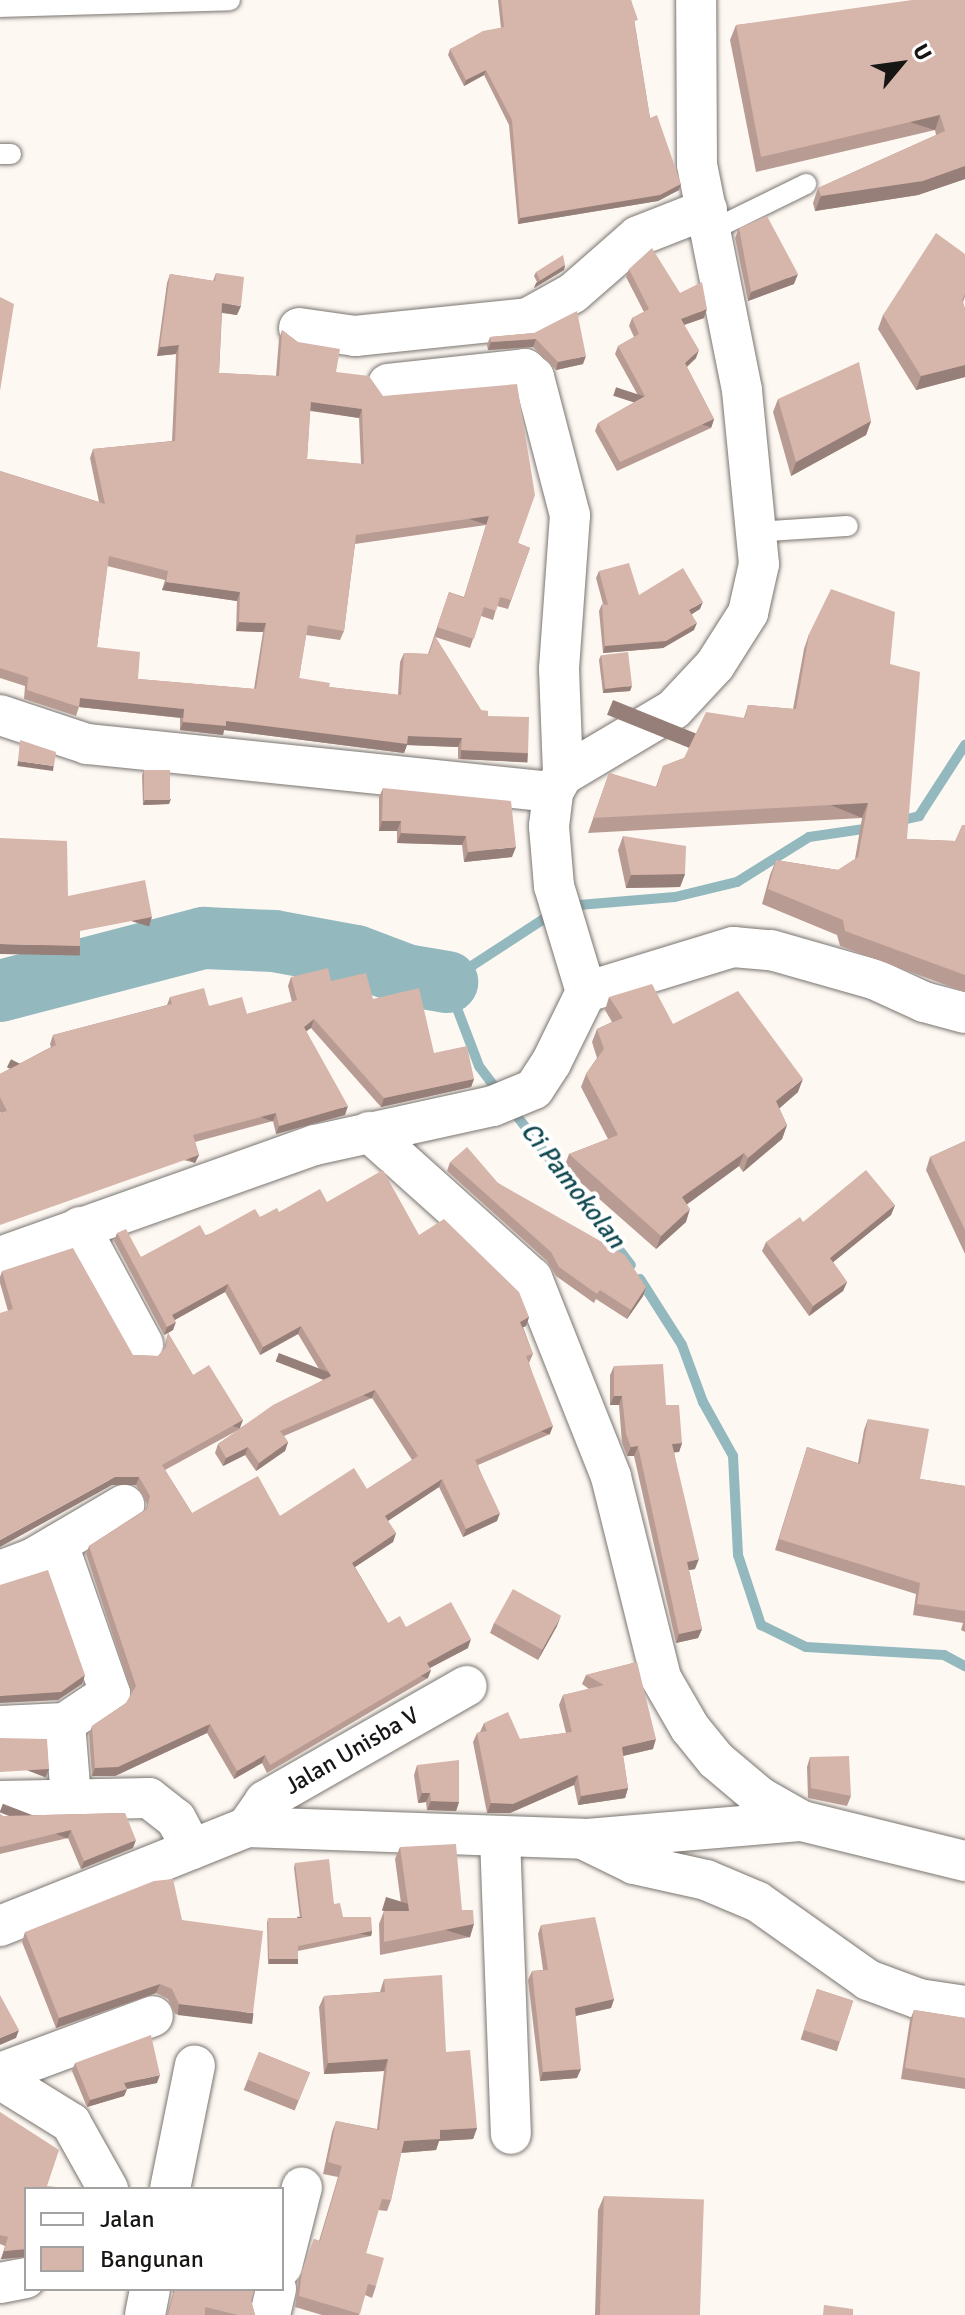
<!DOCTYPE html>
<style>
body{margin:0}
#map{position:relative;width:965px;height:2315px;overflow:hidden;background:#fef8f3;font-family:Signika,sans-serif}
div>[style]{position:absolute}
.stream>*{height:10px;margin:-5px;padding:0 5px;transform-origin:5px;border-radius:5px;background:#93b9bf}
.river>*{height:62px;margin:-31px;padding:0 31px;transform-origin:31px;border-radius:31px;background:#93b9bf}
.roads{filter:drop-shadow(0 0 2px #7a7570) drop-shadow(0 0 2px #7a7570)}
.lane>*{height:20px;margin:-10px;padding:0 10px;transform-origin:10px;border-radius:10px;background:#fff}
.street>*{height:40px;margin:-20px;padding:0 20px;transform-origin:20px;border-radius:20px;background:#fff}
.wall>*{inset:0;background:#b89c93;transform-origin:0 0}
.shaded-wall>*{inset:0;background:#967f78;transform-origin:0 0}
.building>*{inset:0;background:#d6b5ab;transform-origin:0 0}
span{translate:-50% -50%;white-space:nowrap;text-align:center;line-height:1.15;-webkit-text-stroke:8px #fff;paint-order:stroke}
.street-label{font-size:24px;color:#181614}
.water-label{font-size:26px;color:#104850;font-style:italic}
.legend{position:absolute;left:24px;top:2187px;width:260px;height:104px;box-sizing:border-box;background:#fff;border:2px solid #a3a2a1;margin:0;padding:10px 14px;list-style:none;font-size:24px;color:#181614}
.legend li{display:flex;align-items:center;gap:16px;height:40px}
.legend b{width:40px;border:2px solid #a3a2a1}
.north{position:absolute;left:861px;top:24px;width:80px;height:80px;-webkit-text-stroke:6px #fff;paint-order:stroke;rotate:61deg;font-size:22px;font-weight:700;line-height:32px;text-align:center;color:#181614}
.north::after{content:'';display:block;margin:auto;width:28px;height:36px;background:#181614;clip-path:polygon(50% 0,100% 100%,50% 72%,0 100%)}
</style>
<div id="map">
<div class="stream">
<div style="left:898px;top:821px;width:22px;rotate:-13deg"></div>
<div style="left:919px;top:816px;width:85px;rotate:-57.1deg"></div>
<div style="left:567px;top:906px;width:108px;rotate:-4.8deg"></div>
<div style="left:675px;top:897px;width:64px;rotate:-13.6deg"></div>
<div style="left:737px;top:882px;width:85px;rotate:-32deg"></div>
<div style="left:809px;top:837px;width:63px;rotate:-8.3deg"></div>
<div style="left:500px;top:1094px;width:35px;rotate:-127deg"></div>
<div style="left:479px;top:1066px;width:90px;rotate:-110.9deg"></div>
<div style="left:447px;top:982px;width:126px;rotate:-33.1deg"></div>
<div style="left:510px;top:1107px;width:199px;rotate:52.6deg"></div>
<div style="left:640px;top:1279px;width:78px;rotate:57.5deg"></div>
<div style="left:682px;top:1345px;width:61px;rotate:69.8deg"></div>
<div style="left:703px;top:1402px;width:62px;rotate:60.9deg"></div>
<div style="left:733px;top:1456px;width:99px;rotate:87.1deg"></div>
<div style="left:738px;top:1555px;width:74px;rotate:71.8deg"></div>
<div style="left:761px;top:1625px;width:50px;rotate:26.1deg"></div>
<div style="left:806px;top:1647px;width:138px;rotate:3.3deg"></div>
<div style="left:944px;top:1655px;width:24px;rotate:28deg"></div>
</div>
<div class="river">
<div style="left:0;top:991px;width:211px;rotate:-14.6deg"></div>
<div style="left:204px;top:938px;width:70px;rotate:2.5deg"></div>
<div style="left:274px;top:941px;width:83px;rotate:10.4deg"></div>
<div style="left:356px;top:956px;width:53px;rotate:20.8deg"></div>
<div style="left:406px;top:975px;width:42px;rotate:9.7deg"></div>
</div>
<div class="roads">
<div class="lane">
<div style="left:0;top:7px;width:230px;rotate:-1.7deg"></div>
<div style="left:0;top:154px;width:11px"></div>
<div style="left:712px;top:230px;width:105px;rotate:-26.1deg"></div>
<div style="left:755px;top:532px;width:93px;rotate:-3.7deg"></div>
</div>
<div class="street">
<div style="left:299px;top:328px;width:57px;rotate:8.1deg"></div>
<div style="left:355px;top:336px;width:174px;rotate:-5.9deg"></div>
<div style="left:528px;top:318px;width:51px;rotate:-29.1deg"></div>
<div style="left:573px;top:293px;width:86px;rotate:-41.2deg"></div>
<div style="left:638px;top:236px;width:74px;rotate:-21.4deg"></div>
<div style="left:388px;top:384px;width:138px;rotate:-6.2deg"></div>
<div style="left:525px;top:369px;width:12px;rotate:42deg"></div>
<div style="left:534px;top:377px;width:143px;rotate:75.4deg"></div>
<div style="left:570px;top:515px;width:154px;rotate:94.1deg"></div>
<div style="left:559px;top:669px;width:106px;rotate:87.8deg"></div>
<div style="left:0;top:715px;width:92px;rotate:18.4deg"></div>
<div style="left:87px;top:744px;width:468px;rotate:5.9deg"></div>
<div style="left:586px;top:992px;width:154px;rotate:-17deg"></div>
<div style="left:733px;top:947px;width:38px;rotate:5deg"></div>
<div style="left:771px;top:950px;width:109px;rotate:15.9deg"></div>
<div style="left:876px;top:980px;width:53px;rotate:24.6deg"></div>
<div style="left:924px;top:1002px;width:42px;rotate:15deg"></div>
<div style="left:369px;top:1132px;width:219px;rotate:41.9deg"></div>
<div style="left:532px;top:1278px;width:214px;rotate:68.3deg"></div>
<div style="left:611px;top:1477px;width:207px;rotate:76deg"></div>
<div style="left:661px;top:1678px;width:58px;rotate:59.9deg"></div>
<div style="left:690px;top:1728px;width:41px;rotate:50.9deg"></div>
<div style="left:716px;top:1760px;width:57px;rotate:40.1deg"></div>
<div style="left:760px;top:1797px;width:48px;rotate:29.7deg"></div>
<div style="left:80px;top:1227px;width:133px;rotate:61.7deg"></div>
<div style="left:0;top:1257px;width:334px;rotate:-19.6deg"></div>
<div style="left:315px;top:1145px;width:182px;rotate:-12.4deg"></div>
<div style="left:493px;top:1106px;width:44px;rotate:-22.5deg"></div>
<div style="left:534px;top:1089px;width:31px;rotate:-57deg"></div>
<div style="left:551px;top:1063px;width:79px;rotate:-63.8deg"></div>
<div style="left:586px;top:992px;width:111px;rotate:-106.8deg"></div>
<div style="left:554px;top:886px;width:60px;rotate:-94.8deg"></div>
<div style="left:549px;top:826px;width:34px;rotate:-83deg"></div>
<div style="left:553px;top:792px;width:20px;rotate:-60deg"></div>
<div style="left:563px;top:775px;width:129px;rotate:-30.7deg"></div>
<div style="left:674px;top:709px;width:60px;rotate:-47deg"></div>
<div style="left:715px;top:665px;width:62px;rotate:-57.6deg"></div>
<div style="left:748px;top:613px;width:50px;rotate:-77.3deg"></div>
<div style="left:759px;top:564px;width:175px;rotate:-95.6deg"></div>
<div style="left:742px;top:390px;width:230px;rotate:-101.3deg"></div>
<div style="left:697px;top:164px;width:164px;rotate:-90.3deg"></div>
<div style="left:58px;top:1544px;width:158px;rotate:70.8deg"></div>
<div style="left:110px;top:1693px;width:54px;rotate:146.3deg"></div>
<div style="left:65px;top:1723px;width:74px;rotate:85.4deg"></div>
<div style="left:0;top:1571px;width:34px;rotate:-21deg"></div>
<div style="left:32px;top:1559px;width:107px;rotate:-30.4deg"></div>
<div style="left:0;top:1726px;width:65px;rotate:-2.6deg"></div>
<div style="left:0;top:1801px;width:149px;rotate:-1.2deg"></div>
<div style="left:149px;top:1798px;width:34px;rotate:38deg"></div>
<div style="left:176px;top:1819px;width:34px;rotate:62deg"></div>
<div style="left:247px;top:1827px;width:32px;rotate:-55deg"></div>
<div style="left:265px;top:1801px;width:232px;rotate:-29.7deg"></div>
<div style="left:500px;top:1837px;width:297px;rotate:87.9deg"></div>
<div style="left:587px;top:1839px;width:216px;rotate:-4.8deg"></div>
<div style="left:802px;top:1821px;width:168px;rotate:13.8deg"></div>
<div style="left:0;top:1926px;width:266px;rotate:-21.8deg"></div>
<div style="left:247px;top:1827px;width:336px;rotate:2deg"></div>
<div style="left:583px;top:1839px;width:57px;rotate:26.1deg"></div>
<div style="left:634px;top:1864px;width:74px;rotate:12.5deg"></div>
<div style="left:706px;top:1880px;width:56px;rotate:22.9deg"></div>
<div style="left:758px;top:1902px;width:135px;rotate:35.3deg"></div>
<div style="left:868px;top:1980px;width:54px;rotate:20.4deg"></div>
<div style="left:919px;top:1999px;width:47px;rotate:8.7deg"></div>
<div style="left:0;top:2073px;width:163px;rotate:-20.4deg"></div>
<div style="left:0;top:2079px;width:84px;rotate:31.8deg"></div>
<div style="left:71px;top:2123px;width:76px;rotate:60.7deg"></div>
<div style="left:170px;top:2189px;width:126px;rotate:-78.6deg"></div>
<div style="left:282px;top:2266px;width:81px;rotate:-75.8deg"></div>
<div style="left:0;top:2283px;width:26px;rotate:-11deg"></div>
<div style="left:145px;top:2315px;width:26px;rotate:-79deg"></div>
<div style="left:270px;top:2315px;width:27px;rotate:-77deg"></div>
</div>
</div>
<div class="wall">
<div style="clip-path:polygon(498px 0,631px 0,650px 118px,679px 190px,658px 201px,518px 224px,509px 125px,484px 75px,464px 86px,448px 55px,450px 49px,501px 28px)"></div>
<div style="clip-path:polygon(965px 0,965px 179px,918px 195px,815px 211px,813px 203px,818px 188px,936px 135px,935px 130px,756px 172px,730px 40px,736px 25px)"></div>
<div style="clip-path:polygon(739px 228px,794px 284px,748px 301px,735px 238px)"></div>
<div style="clip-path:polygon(965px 254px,965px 297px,963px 302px,965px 309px,965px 377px,916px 390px,878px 329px,883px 315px)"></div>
<div style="clip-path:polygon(565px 265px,564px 270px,534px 288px,537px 282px,534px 276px,536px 272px)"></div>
<div style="clip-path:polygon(629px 269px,680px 293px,704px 318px,684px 325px,696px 358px,687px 367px,714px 419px,711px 428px,617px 471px,595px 431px,598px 423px,640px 399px,615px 354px,618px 346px,634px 337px,629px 326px,632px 318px,644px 312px,626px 277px)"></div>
<div style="clip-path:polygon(evenodd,216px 273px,237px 315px,222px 313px,219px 373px,276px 376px,279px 339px,282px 330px,336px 372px,383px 396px,518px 543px,530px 548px,508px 609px,497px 606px,493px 620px,481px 616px,470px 648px,435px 637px,481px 710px,528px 753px,525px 762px,458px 759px,458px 747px,407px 745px,404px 753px,224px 730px,223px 735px,180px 730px,180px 718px,79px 707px,76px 716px,24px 699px,25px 686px,0 678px,0 471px,99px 502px,90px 458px,93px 449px,172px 441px,176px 354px,157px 356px,167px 283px,170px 274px,213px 281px,216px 273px,310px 411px,359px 418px,361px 464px,307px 459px,310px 411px,216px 273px,486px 525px,464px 597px,449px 592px,428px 654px,404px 653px,400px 662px,398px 695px,329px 687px,299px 678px,306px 635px,340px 640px,344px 631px,355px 544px,486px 525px,216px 273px,107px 566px,165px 580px,162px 590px,237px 601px,236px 631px,263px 632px,254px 689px,138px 679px,97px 647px,107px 566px)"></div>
<div style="clip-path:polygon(534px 333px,583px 364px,556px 370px,533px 347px,488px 350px,487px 345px,490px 337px)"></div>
<div style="clip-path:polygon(778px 399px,871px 421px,866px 435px,791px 476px,773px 412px)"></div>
<div style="clip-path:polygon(599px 571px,639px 595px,700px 609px,692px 614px,694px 630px,663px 648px,603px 653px,599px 611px,602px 604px,603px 604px,596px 578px)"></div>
<div style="clip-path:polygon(809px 634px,890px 664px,907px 839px,955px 841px,965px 825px,965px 992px,840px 946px,837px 935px,762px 904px,770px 875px,776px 860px,838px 870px,855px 859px,862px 818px,588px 833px,609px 773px,656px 787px,663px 766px,684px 758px,744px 718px,748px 705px,793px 709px,804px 649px)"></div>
<div style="clip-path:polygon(601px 655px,630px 691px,603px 693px,599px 660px)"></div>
<div style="clip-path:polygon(144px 770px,169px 804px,143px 805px,142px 775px)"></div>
<div style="clip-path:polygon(383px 788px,512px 857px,464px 862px,462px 845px,397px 843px,397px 831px,379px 831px,379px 797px)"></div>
<div style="clip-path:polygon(623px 836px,685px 874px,680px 887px,626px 888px,618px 850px)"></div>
<div style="clip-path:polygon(291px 977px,331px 981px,373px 999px,434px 1053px,474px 1079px,471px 1087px,381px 1107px,311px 1028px,306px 1031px,345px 1115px,276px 1134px,273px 1121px,195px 1142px,199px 1155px,195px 1163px,1px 1113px,0 1112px,0 1074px,51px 1047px,50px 1044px,53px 1035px,167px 1005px,170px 997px,247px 1014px,292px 1002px,288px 986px)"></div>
<div style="clip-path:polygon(609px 997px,673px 1024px,798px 1092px,779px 1108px,787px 1125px,782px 1139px,743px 1172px,739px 1166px,687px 1204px,686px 1222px,656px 1249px,564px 1168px,569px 1154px,608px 1139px,581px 1087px,586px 1074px,597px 1058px,592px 1042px,597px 1029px,612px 1022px,605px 1010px)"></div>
<div style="clip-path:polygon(965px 1141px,965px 1254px,926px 1170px,930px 1157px)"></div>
<div style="clip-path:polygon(450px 1162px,498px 1183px,646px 1287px,643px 1296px,627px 1319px,596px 1299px,594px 1303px,556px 1276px,547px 1261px,447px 1171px)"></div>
<div style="clip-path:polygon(evenodd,327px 1202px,419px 1235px,529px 1317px,526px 1326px,523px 1327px,533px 1354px,529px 1363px,550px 1434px,478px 1465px,497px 1521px,463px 1537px,439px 1487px,387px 1521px,396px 1533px,393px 1542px,355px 1567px,388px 1623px,406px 1627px,468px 1648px,430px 1668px,428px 1678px,267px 1773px,262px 1763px,234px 1779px,207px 1733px,115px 1776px,92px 1776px,89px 1735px,92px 1726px,126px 1703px,132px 1693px,86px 1554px,89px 1546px,146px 1509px,147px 1504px,136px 1485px,112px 1485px,8px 1311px,0 1283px,0 1277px,2px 1271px,133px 1355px,158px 1356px,164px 1349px,168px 1333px,164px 1335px,114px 1241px,117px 1233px,141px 1257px,260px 1217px,327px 1202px,225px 1292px,260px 1355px,298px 1334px,325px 1379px,240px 1428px,193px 1375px,168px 1333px,173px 1330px,175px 1320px,225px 1292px,327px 1202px,372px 1398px,412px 1460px,367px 1489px,280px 1516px,192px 1513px,165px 1470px,240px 1429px,218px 1444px,215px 1453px,223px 1466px,245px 1455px,256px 1471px,285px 1451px,288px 1442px,284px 1436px,372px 1398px)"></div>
<div style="clip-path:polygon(895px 1205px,891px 1215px,833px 1262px,847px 1282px,843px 1291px,809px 1316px,762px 1251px,766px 1242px,803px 1222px)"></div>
<div style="clip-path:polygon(614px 1366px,666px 1405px,682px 1443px,679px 1452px,674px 1452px,695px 1569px,689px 1570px,702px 1629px,698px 1638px,676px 1643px,634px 1456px,627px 1456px,622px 1443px,619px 1405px,610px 1405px,610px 1375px)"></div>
<div style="clip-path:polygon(868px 1419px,920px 1479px,965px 1486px,965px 1632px,961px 1630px,963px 1623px,913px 1615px,916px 1594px,775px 1550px,807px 1447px,858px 1463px,864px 1430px)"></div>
<div style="clip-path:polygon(494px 1623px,557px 1626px,538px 1660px,490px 1633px)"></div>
<div style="clip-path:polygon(637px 1662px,653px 1749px,623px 1756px,628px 1788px,625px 1798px,578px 1805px,574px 1785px,510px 1813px,487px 1813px,473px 1742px,477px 1733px,480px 1732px,484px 1723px,520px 1739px,566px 1733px,559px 1705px,563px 1695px,589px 1689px,582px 1684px,586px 1675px)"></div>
<div style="clip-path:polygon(810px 1757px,851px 1796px,847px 1806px,808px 1798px,807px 1767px)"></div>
<div style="clip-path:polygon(417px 1765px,459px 1802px,456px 1811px,427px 1810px,426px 1802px,418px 1803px,414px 1775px)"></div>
<div style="clip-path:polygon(125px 1813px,133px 1848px,81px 1869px,68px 1838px,0 1854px,0 1814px,3px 1816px)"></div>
<div style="clip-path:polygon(400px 1847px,462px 1910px,470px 1937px,380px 1955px,379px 1924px,384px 1911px,402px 1911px,395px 1859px)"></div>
<div style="clip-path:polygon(295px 1863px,334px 1904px,343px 1917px,372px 1931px,371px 1936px,298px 1951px,298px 1959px,296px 1964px,268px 1964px,267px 1923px,268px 1918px,300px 1918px,294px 1868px)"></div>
<div style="clip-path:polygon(182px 1920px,249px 2023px,175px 2014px,168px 1999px,156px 1993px,56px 2028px,22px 1942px,25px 1932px)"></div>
<div style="clip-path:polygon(541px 1925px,614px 1999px,611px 2008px,575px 2016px,577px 2078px,540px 2081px,528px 1980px,532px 1971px,543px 1970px,538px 1934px)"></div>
<div style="clip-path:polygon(384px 1979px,446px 2052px,477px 2128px,473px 2139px,439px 2141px,436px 2150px,401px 2153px,391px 2200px,387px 2211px,378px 2210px,366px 2253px,376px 2286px,372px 2298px,365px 2295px,359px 2315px,322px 2315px,295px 2307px,298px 2282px,314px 2239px,319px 2241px,338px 2177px,323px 2174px,332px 2132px,336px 2121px,377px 2129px,384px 2071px,324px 2074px,319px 2007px,324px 1996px,380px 1992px)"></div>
<div style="left:817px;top:1989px;width:38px;height:53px;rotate:18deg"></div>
<div style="clip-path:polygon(914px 2010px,965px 2018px,965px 2089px,901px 2079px,910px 2020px)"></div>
<div style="left:259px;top:2052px;width:55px;height:41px;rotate:22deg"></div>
<div style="clip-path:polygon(75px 2063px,157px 2083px,127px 2089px,124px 2096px,87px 2107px,72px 2071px)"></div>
<div style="clip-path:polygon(0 2112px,26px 2189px,26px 2257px,1px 2259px,5px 2246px,0 2244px)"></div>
<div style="clip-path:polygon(604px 2196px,700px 2315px,595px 2315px,598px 2210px)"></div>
<div style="clip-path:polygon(171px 2289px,254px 2289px,251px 2300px,255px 2315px,167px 2315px,173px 2293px)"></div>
</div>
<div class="shaded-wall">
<div style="clip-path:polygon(486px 70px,484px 75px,464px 86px,466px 80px)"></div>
<div style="left:940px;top:115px;width:16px;height:184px;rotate:108deg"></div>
<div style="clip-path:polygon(965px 166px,965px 179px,918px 195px,815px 211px,821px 196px)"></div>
<div style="clip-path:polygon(681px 184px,679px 190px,658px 201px,518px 224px,520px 218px)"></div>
<div style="clip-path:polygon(565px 265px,564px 270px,534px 288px,536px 283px)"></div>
<div style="clip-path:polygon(798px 274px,794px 284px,748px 301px,751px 292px)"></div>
<div style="clip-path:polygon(222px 303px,241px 306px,237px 315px,219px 312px)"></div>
<div style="clip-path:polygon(707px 309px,704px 318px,678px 327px,681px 319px)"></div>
<div style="clip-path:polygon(536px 339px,533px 347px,488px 350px,491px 342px)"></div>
<div style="clip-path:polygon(179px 345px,176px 354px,157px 356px,160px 347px)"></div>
<div style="clip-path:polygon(699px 350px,696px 358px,682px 371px,685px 363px)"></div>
<div style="clip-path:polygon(586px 356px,583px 364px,556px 370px,558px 362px)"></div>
<div style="clip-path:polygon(965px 365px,965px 377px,916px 390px,921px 376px)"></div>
<div style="clip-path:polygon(311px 402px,362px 409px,359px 418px,308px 410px)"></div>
<div style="left:714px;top:419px;width:9px;height:103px;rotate:108deg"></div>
<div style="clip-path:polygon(871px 421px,866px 435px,791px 476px,796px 462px)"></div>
<div style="left:489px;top:516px;width:9px;height:134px;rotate:108deg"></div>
<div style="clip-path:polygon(166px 582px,240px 592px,237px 601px,162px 590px)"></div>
<div style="clip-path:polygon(703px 602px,700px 609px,687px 617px,689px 610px)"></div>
<div style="clip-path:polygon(239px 622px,266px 623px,263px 632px,236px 631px)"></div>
<div style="clip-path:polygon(697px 623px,694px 630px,663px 648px,603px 653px,605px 646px)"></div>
<div style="clip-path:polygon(632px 686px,630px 691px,603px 693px,605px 688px)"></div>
<div style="left:80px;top:698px;width:105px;height:9px;rotate:6deg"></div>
<div style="clip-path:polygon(226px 721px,408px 736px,462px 738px,458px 747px,407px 745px,404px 753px,224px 730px,223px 735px,180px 730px,183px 722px)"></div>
<div style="left:461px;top:750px;width:67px;height:9px;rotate:3deg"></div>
<div style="left:18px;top:761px;width:36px;height:5px;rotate:8deg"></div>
<div style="clip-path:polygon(171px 799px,169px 804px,143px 805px,145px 800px)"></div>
<div style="left:868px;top:803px;width:16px;height:275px;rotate:112deg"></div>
<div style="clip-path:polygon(382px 821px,401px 821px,397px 831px,379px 831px)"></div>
<div style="clip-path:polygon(401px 833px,466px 836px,462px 845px,397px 843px)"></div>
<div style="clip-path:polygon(516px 847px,512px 857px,464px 862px,468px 852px)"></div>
<div style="clip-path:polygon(685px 874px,680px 887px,626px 888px,631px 875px)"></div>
<div style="left:152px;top:917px;width:10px;height:73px;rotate:107deg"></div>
<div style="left:0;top:944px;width:80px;height:10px;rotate:1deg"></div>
<div style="clip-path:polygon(314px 1019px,311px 1028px,301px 1035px,304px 1027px)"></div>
<div style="clip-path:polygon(474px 1079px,471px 1087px,381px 1107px,384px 1098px)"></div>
<div style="clip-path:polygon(803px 1079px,798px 1092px,772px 1115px,776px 1101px)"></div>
<div style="clip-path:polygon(348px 1106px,345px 1115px,276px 1134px,279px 1126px)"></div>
<div style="left:276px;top:1113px;width:9px;height:86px;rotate:111deg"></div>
<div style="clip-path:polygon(787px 1125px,782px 1139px,743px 1172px,748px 1158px)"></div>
<div style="clip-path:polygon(744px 1153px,739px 1166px,678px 1211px,682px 1197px)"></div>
<div style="left:199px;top:1155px;width:9px;height:211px;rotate:117deg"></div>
<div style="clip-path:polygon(895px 1205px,891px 1215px,826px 1268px,830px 1258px)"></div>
<div style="clip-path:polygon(690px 1209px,686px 1222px,656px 1249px,661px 1236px)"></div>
<div style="clip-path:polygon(847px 1282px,843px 1291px,809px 1316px,813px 1306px)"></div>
<div style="clip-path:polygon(228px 1284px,225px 1292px,169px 1323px,172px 1315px)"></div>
<div style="clip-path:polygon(646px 1287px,643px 1296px,627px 1319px,631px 1310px)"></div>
<div style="clip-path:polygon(529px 1317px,526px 1326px,517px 1330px,520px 1322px)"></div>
<div style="clip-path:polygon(176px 1322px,173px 1330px,164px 1335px,167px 1327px)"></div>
<div style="clip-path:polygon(301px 1326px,298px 1334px,260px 1355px,263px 1347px)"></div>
<div style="left:375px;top:1390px;width:9px;height:103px;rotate:111deg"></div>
<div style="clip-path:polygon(614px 1396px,622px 1396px,619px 1405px,610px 1405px)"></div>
<div style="left:243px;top:1420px;width:9px;height:93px;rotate:111deg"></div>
<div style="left:553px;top:1426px;width:9px;height:85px;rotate:111deg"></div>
<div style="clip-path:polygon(288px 1442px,285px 1451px,256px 1471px,259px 1463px)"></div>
<div style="clip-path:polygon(682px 1443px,679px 1452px,669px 1453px,672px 1444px)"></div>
<div style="clip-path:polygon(638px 1446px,634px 1456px,627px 1456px,631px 1447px)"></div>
<div style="clip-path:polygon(248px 1447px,245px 1455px,223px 1466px,226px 1458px)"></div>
<div style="clip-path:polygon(115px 1477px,139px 1477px,136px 1485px,112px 1485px,0 1547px,0 1540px)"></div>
<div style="clip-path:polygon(442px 1479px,439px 1487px,382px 1525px,385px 1516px)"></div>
<div style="clip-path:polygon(500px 1513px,497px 1521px,463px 1537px,466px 1529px)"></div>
<div style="clip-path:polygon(396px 1533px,393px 1542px,349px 1571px,352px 1563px)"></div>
<div style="clip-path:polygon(699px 1559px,695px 1569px,683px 1571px,687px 1562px)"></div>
<div style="clip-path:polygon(561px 1616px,557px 1626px,538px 1660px,542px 1650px)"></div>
<div style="clip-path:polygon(702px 1629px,698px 1638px,676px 1643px,679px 1634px)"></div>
<div style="clip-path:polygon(471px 1639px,468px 1648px,424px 1671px,427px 1663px)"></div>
<div style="left:431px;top:1670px;width:9px;height:187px;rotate:111deg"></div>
<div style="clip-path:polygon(85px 1675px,82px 1684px,58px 1700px,0 1703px,0 1696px)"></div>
<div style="clip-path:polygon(210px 1724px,207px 1733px,115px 1776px,92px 1776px,95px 1768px)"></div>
<div style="clip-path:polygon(656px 1739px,653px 1749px,618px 1757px,622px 1747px)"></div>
<div style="clip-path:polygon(265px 1755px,262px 1763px,234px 1779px,237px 1771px)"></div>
<div style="left:49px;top:1769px;width:9px;height:49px;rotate:111deg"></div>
<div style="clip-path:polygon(578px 1775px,574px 1785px,510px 1813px,487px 1813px,491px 1803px)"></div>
<div style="clip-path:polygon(628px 1788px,625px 1798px,578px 1805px,581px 1796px)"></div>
<div style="clip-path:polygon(422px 1793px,430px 1793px,426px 1802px,418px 1803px)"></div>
<div style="clip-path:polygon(431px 1801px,459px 1802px,456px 1811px,427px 1810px)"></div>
<div style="left:71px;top:1830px;width:9px;height:73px;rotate:111deg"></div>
<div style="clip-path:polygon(136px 1840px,133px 1848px,81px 1869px,84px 1861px)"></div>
<div style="left:474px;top:1924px;width:14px;height:92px;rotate:107deg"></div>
<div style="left:372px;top:1931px;width:5px;height:76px;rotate:101deg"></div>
<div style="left:269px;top:1959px;width:29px;height:5px"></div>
<div style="clip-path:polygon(160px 1984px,156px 1993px,56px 2028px,59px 2018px)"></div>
<div style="clip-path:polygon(614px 1999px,611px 2008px,571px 2017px,575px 2008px)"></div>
<div style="left:179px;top:2004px;width:75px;height:11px;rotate:7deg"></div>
<div style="clip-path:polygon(19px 2030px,16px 2038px,0 2045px,0 2038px)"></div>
<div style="clip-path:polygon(388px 2059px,384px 2071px,324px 2074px,328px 2063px)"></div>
<div style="clip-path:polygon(581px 2069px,577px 2078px,540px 2081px,543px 2072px)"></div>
<div style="clip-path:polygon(160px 2075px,157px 2083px,121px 2090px,124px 2083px)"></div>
<div style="clip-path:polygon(127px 2089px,124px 2096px,87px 2107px,90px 2100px)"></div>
<div style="clip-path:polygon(477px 2128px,473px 2139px,439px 2141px,436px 2150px,399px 2153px,404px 2141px,440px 2130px)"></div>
<div style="clip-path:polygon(26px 2249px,26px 2257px,1px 2259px,4px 2251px)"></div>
</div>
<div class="building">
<div style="clip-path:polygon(501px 0,631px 0,638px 20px,634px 21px,650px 118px,657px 115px,681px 184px,660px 195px,520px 218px,512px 120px,486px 70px,466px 80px,450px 49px,483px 31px,504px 27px)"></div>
<div style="clip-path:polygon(912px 0,965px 0,965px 166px,923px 181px,821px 196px,818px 188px,945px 131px,940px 115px,761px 157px,736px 25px)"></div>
<div style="clip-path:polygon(767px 216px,798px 274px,751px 292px,739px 228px)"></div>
<div style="clip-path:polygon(936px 233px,965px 254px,965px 294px,962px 300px,965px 309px,965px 365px,921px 376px,883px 315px)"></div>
<div style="clip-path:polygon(652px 248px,680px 293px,702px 282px,707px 309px,681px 319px,699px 350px,685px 363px,714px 419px,620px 462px,598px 423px,645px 396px,618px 346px,639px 334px,632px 318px,649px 309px,629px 269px)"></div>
<div style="clip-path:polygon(563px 255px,565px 265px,536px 283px,540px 280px,536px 272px)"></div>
<div style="clip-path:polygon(evenodd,216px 273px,244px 277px,241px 306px,222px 303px,219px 373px,279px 376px,282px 330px,298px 342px,340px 349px,336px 372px,369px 376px,383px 396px,517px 384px,535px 495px,518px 543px,530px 548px,511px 600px,500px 597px,496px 611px,484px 607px,474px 639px,437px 627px,449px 592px,464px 598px,489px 516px,356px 535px,344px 631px,308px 625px,299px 678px,330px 683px,329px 687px,401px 695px,404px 653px,429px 654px,435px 636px,481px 710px,488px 711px,488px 716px,529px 717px,528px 753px,461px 750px,462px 738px,408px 736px,407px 744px,226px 721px,226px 726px,183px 722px,184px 709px,80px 698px,79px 707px,27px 690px,28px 677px,0 668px,0 471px,105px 504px,93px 449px,175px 441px,179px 345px,160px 347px,170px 274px,215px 281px,216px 273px,311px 402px,362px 409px,364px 464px,307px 459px,311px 402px,216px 273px,109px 556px,168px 571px,166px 582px,240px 592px,239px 622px,266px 623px,256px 689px,138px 679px,140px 652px,97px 647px,109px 556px)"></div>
<div style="clip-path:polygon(0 297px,14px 304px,0 391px)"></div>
<div style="clip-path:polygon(577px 311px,586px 356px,558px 362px,536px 339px,491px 342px,490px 337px,534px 333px)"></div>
<div style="clip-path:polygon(859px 362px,871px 421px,796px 462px,778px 399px)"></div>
<div style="clip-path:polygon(629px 563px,639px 595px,683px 568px,703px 602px,689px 610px,697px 623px,666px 641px,605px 646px,602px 604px,608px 605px,599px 571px)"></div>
<div style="clip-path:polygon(831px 589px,895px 612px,890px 664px,920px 672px,907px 839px,955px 841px,962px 825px,965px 825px,965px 975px,845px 931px,843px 920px,768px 889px,776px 860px,838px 870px,858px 857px,868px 803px,593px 818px,609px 773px,657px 787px,663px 766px,684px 758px,706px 712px,745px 718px,748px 705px,796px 709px,809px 634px)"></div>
<div style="left:628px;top:652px;width:34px;height:27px;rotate:83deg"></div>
<div style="clip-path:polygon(20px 740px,56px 752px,54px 766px,18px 761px)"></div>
<div style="left:144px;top:770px;width:26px;height:30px"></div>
<div style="clip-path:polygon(383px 788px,511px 801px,516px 847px,468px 852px,466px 836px,401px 833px,401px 821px,382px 821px)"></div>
<div style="clip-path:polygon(623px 836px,686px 846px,685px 874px,631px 875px)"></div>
<div style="clip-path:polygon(0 838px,67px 841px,68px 896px,145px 880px,152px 917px,80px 931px,80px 946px,0 944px)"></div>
<div style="clip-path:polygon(328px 968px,331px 981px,366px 973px,373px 999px,419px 988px,434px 1053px,467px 1046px,474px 1079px,384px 1098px,314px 1019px,304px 1027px,348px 1106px,279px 1126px,276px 1113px,193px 1135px,199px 1155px,0 1225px,0 1113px,7px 1111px,0 1097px,0 1074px,56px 1045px,53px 1035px,172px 1004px,170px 997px,204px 988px,209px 1006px,242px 997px,247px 1014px,297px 1000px,291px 977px)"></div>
<div style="clip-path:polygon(652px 984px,673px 1024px,738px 991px,803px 1079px,776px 1101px,787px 1125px,748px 1158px,744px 1153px,682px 1197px,690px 1209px,661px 1236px,569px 1154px,618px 1135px,586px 1074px,604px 1049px,597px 1029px,623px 1018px,609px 997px)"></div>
<div style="clip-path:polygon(965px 1141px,965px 1230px,930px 1157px)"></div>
<div style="clip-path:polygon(467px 1147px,498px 1183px,625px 1255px,646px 1287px,631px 1310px,600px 1290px,597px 1294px,559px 1267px,551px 1252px,450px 1162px)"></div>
<div style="clip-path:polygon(383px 1170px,419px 1235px,444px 1219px,519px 1292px,529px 1317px,520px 1322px,533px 1354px,526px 1356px,553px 1426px,475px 1460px,500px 1513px,466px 1529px,442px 1479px,385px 1516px,396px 1533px,352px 1563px,388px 1623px,400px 1616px,406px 1627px,451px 1602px,471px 1639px,427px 1663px,431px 1670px,270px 1765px,265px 1755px,237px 1771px,210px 1724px,118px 1767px,95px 1768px,92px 1726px,126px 1703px,136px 1686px,89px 1546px,147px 1509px,150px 1496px,139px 1477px,115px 1477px,0 1540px,0 1313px,13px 1309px,2px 1271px,73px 1248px,133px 1355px,158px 1356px,166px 1347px,168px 1333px,193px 1375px,209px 1365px,243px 1420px,162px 1465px,192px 1513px,258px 1476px,280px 1516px,354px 1468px,367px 1489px,418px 1456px,375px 1390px,280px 1431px,288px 1442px,259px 1463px,248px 1447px,226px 1458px,218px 1444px,273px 1405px,331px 1376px,301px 1326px,263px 1347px,228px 1284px,172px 1315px,176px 1322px,167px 1327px,117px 1233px,126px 1229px,141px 1257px,200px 1225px,206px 1236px,255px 1209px,260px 1217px,277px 1208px,279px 1212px,320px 1189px,327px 1202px)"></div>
<div style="clip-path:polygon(866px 1170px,895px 1205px,830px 1258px,847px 1282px,813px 1306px,766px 1242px,800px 1217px,803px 1222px)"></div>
<div style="clip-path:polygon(663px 1364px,666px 1405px,679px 1405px,682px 1443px,672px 1444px,699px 1559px,687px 1562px,702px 1629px,679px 1634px,638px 1446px,631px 1447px,626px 1434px,622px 1396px,614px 1396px,614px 1366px)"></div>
<div style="clip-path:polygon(868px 1419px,929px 1429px,920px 1479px,965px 1486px,965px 1611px,917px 1604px,920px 1583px,779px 1539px,807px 1447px,860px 1464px)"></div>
<div style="clip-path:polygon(48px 1570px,85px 1675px,61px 1692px,0 1696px,0 1585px)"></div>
<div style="left:513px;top:1589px;width:55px;height:39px;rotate:29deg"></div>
<div style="clip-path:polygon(637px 1662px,656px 1739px,622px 1747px,628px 1788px,581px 1796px,578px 1775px,513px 1804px,491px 1803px,477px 1733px,487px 1731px,484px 1723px,508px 1712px,520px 1739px,572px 1732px,563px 1695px,604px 1685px,586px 1675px)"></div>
<div style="clip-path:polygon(0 1738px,47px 1739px,49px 1769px,0 1772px)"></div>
<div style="clip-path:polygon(849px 1756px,851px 1796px,811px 1788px,810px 1757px)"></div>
<div style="clip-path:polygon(459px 1760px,459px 1802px,431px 1801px,430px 1793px,422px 1793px,417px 1765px)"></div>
<div style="clip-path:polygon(125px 1813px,136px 1840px,84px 1861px,71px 1830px,0 1847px,0 1814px,3px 1816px)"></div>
<div style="clip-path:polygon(456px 1844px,462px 1910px,473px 1910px,474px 1924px,384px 1942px,384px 1911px,409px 1911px,400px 1847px)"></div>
<div style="clip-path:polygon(329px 1859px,334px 1904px,340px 1903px,343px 1917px,371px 1917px,372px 1931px,298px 1946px,298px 1959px,269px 1959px,268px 1918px,302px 1918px,295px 1863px)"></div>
<div style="clip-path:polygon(173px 1879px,182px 1920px,263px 1931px,253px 2013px,179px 2004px,172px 1989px,160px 1984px,59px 2018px,25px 1932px,154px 1881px)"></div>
<div style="clip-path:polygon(595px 1917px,614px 1999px,575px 2008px,581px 2069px,543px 2072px,532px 1971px,548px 1970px,541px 1925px)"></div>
<div style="clip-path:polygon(442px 1975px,446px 2052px,470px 2050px,477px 2128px,440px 2130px,440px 2139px,404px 2141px,391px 2200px,382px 2199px,366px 2253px,384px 2258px,376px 2286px,368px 2284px,360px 2314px,299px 2296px,302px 2271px,314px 2239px,320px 2241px,342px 2166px,328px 2162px,336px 2121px,379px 2130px,388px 2059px,328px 2063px,324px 1996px,385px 1992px,384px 1979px)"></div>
<div style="left:817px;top:1989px;width:38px;height:43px;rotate:18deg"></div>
<div style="clip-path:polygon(0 1995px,19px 2030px,0 2038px)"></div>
<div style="clip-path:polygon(914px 2010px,965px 2018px,965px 2078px,905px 2068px)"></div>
<div style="clip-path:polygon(151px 2035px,160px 2075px,124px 2083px,127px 2089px,90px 2100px,75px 2063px)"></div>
<div style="left:259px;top:2052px;width:55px;height:30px;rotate:22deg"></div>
<div style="clip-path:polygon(0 2112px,59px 2150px,47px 2186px,75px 2189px,26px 2189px,26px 2249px,4px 2251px,8px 2237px,0 2235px)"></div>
<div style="left:604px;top:2196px;width:100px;height:119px;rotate:2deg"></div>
<div style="clip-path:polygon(175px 2289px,254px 2289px,251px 2300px,255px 2315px,238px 2315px,205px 2307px,205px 2315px,168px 2315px)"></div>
<div style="clip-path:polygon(824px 2305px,853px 2309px,853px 2315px,823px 2315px)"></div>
</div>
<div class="street-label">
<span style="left:352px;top:1751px;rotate:-30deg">Jalan Unisba V</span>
</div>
<div class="water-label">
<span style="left:572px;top:1186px;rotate:52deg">Ci Pamokolan</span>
</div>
<ul class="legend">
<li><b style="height:10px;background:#fff"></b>Jalan</li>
<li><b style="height:22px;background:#d6b5ab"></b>Bangunan</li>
</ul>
<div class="north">U</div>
</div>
